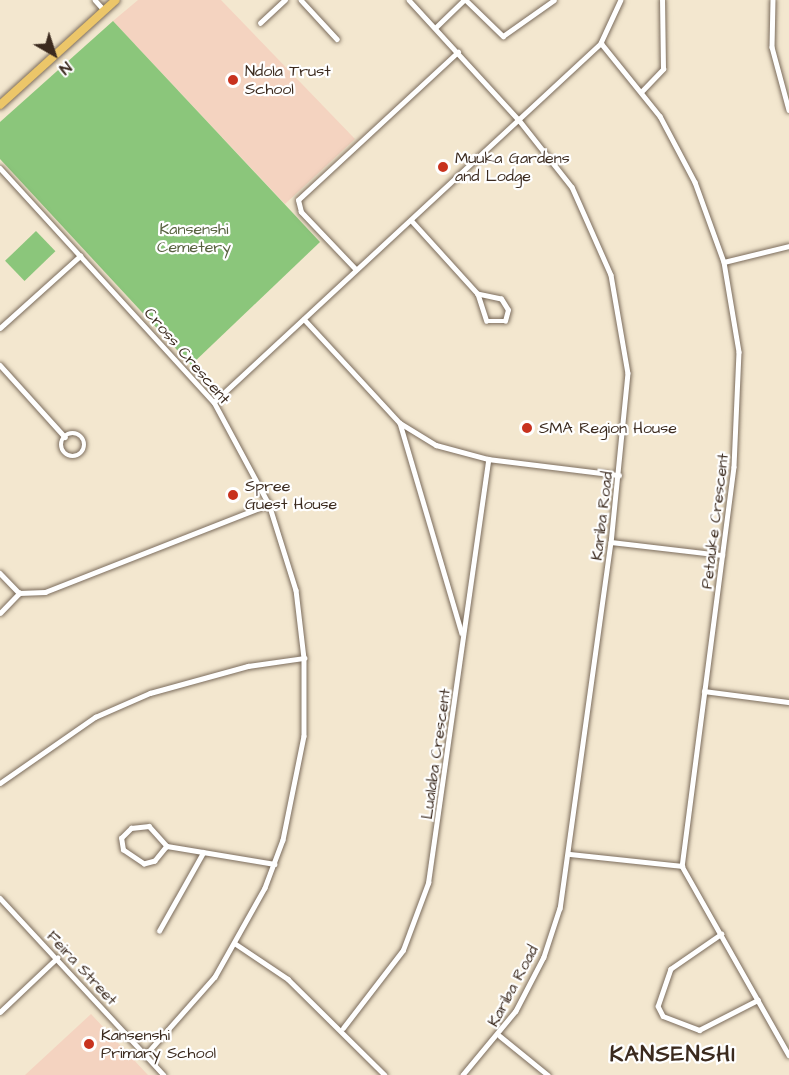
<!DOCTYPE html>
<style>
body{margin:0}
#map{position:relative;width:789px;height:1075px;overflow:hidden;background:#f3e7cf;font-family:"Architects Daughter",sans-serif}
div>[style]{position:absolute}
.built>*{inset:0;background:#f4d3c0}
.green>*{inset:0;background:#8bc67b;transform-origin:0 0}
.roads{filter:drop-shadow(0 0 2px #7b6c5c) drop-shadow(0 0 2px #7b6c5c)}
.street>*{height:4.5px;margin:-2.25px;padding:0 2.25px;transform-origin:2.25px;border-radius:2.25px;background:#fff}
.street>.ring{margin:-2.25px;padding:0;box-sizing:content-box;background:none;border:4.5px solid #fff;border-radius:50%}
.highway>*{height:8px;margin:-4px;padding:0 4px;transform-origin:4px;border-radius:4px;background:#ecc669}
.dots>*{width:16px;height:16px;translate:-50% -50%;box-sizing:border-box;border:3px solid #fff;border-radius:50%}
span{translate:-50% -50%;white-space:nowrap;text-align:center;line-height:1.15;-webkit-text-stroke:4.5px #fff;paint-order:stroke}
.poi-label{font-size:16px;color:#3b2a1e}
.left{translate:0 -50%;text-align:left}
.park-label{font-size:16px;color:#57613f}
.street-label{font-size:16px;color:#3b2a1e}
.district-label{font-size:22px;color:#3b2a1e;font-weight:700;letter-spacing:1.5px}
.north{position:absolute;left:24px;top:24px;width:60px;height:60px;-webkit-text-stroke:4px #fff;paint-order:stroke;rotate:141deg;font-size:16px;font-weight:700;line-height:24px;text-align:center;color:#3b2a1e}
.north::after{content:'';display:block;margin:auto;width:21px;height:27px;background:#3b2a1e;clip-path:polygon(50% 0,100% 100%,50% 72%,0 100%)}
</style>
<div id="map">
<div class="built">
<div style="clip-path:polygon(138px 0,221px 0,355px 139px,285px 204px,113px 21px)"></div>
<div style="clip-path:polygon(91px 1014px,148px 1075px,25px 1075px)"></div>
</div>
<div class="green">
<div style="clip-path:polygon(113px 21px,320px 242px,191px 365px,0 159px,0 122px)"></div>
<div style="left:36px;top:231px;width:28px;height:43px;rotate:46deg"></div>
</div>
<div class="roads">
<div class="street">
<div style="left:95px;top:0;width:13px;rotate:48deg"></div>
<div style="left:301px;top:0;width:53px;rotate:47.3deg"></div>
<div style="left:409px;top:0;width:163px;rotate:47.5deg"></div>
<div style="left:519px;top:120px;width:85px;rotate:51.7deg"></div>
<div style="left:572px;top:187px;width:96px;rotate:66.1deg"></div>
<div style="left:611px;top:275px;width:99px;rotate:80.2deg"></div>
<div style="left:628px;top:373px;width:170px;rotate:95.7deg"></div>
<div style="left:611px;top:542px;width:370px;rotate:97.9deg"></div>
<div style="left:560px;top:908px;width:52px;rotate:108.1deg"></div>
<div style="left:544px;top:957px;width:61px;rotate:117.4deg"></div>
<div style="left:516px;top:1011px;width:83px;rotate:129.6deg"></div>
<div style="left:466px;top:0;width:52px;rotate:44.2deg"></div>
<div style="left:503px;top:36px;width:62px;rotate:-35.2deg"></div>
<div style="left:621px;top:0;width:47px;rotate:114.9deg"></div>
<div style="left:601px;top:43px;width:94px;rotate:51.1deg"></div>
<div style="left:660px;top:116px;width:75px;rotate:62.1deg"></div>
<div style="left:695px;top:182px;width:85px;rotate:70.1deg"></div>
<div style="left:724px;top:262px;width:91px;rotate:80.5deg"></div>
<div style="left:739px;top:352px;width:115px;rotate:92.5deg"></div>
<div style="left:734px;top:467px;width:402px;rotate:97.4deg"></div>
<div style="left:682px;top:866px;width:217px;rotate:60.5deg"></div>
<div style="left:773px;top:0;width:47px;rotate:91.2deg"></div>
<div style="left:772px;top:47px;width:65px;rotate:74.9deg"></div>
<div style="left:260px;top:23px;width:34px;rotate:-43deg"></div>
<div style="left:435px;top:28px;width:40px;rotate:-44deg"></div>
<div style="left:641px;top:92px;width:32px;rotate:-46deg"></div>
<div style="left:663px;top:69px;width:69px;rotate:-90.8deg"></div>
<div style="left:0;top:168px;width:317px;rotate:47.6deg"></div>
<div style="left:214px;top:402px;width:116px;rotate:61.7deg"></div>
<div style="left:269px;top:504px;width:90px;rotate:72.6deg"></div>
<div style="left:296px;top:590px;width:68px;rotate:83.3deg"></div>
<div style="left:304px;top:658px;width:78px;rotate:90deg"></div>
<div style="left:304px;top:736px;width:106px;rotate:101.4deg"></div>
<div style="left:283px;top:840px;width:51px;rotate:110.6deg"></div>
<div style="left:265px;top:888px;width:102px;rotate:119.3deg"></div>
<div style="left:215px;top:977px;width:104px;rotate:131.5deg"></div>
<div style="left:411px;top:220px;width:100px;rotate:47.8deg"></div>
<div style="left:478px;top:294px;width:28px;rotate:72deg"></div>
<div style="left:487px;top:321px;width:18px"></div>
<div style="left:505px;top:321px;width:11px;rotate:-75deg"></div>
<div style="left:508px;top:310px;width:13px;rotate:-122deg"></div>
<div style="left:501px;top:299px;width:24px;rotate:-168deg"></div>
<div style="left:724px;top:262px;width:67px;rotate:-13.8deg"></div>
<div style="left:356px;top:270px;width:80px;rotate:-133.5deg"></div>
<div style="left:301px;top:212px;width:12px;rotate:-104deg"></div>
<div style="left:298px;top:200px;width:218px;rotate:-42.8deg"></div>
<div style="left:304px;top:319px;width:142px;rotate:47.3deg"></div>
<div style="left:400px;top:423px;width:42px;rotate:31.4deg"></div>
<div style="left:436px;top:445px;width:54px;rotate:15.1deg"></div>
<div style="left:488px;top:459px;width:132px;rotate:7deg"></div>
<div style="left:0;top:328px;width:108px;rotate:-42deg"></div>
<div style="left:0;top:365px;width:97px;rotate:47.9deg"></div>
<div style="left:214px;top:402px;width:528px;rotate:-42.85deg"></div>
<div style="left:400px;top:423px;width:219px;rotate:73.6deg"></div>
<div class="ring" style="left:61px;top:433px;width:19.5px;height:19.5px"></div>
<div style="left:611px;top:542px;width:112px;rotate:6.7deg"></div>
<div style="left:0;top:573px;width:28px;rotate:46deg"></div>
<div style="left:19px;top:593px;width:26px;rotate:-2deg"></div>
<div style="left:45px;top:592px;width:241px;rotate:-21.4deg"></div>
<div style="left:0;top:613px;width:28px;rotate:-46deg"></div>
<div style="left:704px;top:691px;width:86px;rotate:7.4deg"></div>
<div style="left:0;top:783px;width:116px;rotate:-34.8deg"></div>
<div style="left:95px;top:717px;width:60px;rotate:-23.6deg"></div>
<div style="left:150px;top:693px;width:102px;rotate:-15.4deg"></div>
<div style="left:248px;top:666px;width:57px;rotate:-8.1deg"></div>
<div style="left:167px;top:846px;width:19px;rotate:129deg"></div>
<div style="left:155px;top:861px;width:11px;rotate:165deg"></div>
<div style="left:144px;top:864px;width:25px;rotate:-146deg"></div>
<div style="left:123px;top:850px;width:12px;rotate:-99deg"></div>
<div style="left:121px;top:838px;width:14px;rotate:-45deg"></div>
<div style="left:131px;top:828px;width:18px;rotate:-6deg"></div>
<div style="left:149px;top:826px;width:27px;rotate:48deg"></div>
<div style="left:167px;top:846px;width:109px;rotate:9.5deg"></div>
<div style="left:570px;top:854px;width:113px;rotate:6.1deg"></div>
<div style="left:0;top:898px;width:241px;rotate:47.2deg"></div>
<div style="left:159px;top:931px;width:90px;rotate:-60.6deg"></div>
<div style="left:722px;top:934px;width:62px;rotate:145.5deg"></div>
<div style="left:671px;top:969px;width:39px;rotate:109deg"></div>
<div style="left:658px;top:1006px;width:11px;rotate:63deg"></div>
<div style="left:663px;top:1016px;width:39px;rotate:21deg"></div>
<div style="left:699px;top:1030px;width:66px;rotate:-27deg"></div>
<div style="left:236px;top:944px;width:63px;rotate:33.9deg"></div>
<div style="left:288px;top:979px;width:136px;rotate:44.7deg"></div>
<div style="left:0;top:1012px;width:79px;rotate:-43.5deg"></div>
<div style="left:343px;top:1028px;width:98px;rotate:-52.4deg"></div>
<div style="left:403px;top:950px;width:72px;rotate:-69.5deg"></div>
<div style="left:428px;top:883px;width:428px;rotate:-81.9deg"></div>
<div style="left:500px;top:1036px;width:62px;rotate:39.1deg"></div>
</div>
<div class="highway">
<div style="left:0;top:105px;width:156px;rotate:-42.2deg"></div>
</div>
</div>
<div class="dots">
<div style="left:233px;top:80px;background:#c8321e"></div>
<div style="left:443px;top:167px;background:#c8321e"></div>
<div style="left:527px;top:428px;background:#c8321e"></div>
<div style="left:233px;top:495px;background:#c8321e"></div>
<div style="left:89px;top:1044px;background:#c8321e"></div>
</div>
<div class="poi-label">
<span class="left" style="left:245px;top:80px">Ndola Trust<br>School</span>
<span class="left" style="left:455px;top:167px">Muuka Gardens<br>and Lodge</span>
<span class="left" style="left:539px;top:428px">SMA Region House</span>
<span class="left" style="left:245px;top:495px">Spree<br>Guest House</span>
<span class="left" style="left:101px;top:1044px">Kansenshi<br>Primary School</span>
</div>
<div class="park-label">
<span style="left:194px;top:238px">Kansenshi<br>Cemetery</span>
</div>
<div class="street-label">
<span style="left:187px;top:356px;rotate:49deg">Cross Crescent</span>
<span style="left:602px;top:516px;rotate:-83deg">Kariba Road</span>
<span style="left:715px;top:521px;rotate:-83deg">Petauke Crescent</span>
<span style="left:436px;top:754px;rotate:-82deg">Lualaba Crescent</span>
<span style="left:82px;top:968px;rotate:47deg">Feira Street</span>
<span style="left:513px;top:986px;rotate:-62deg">Kariba Road</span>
</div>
<div class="district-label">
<span style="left:673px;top:1055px">KANSENSHI</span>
</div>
<div class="north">N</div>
</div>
